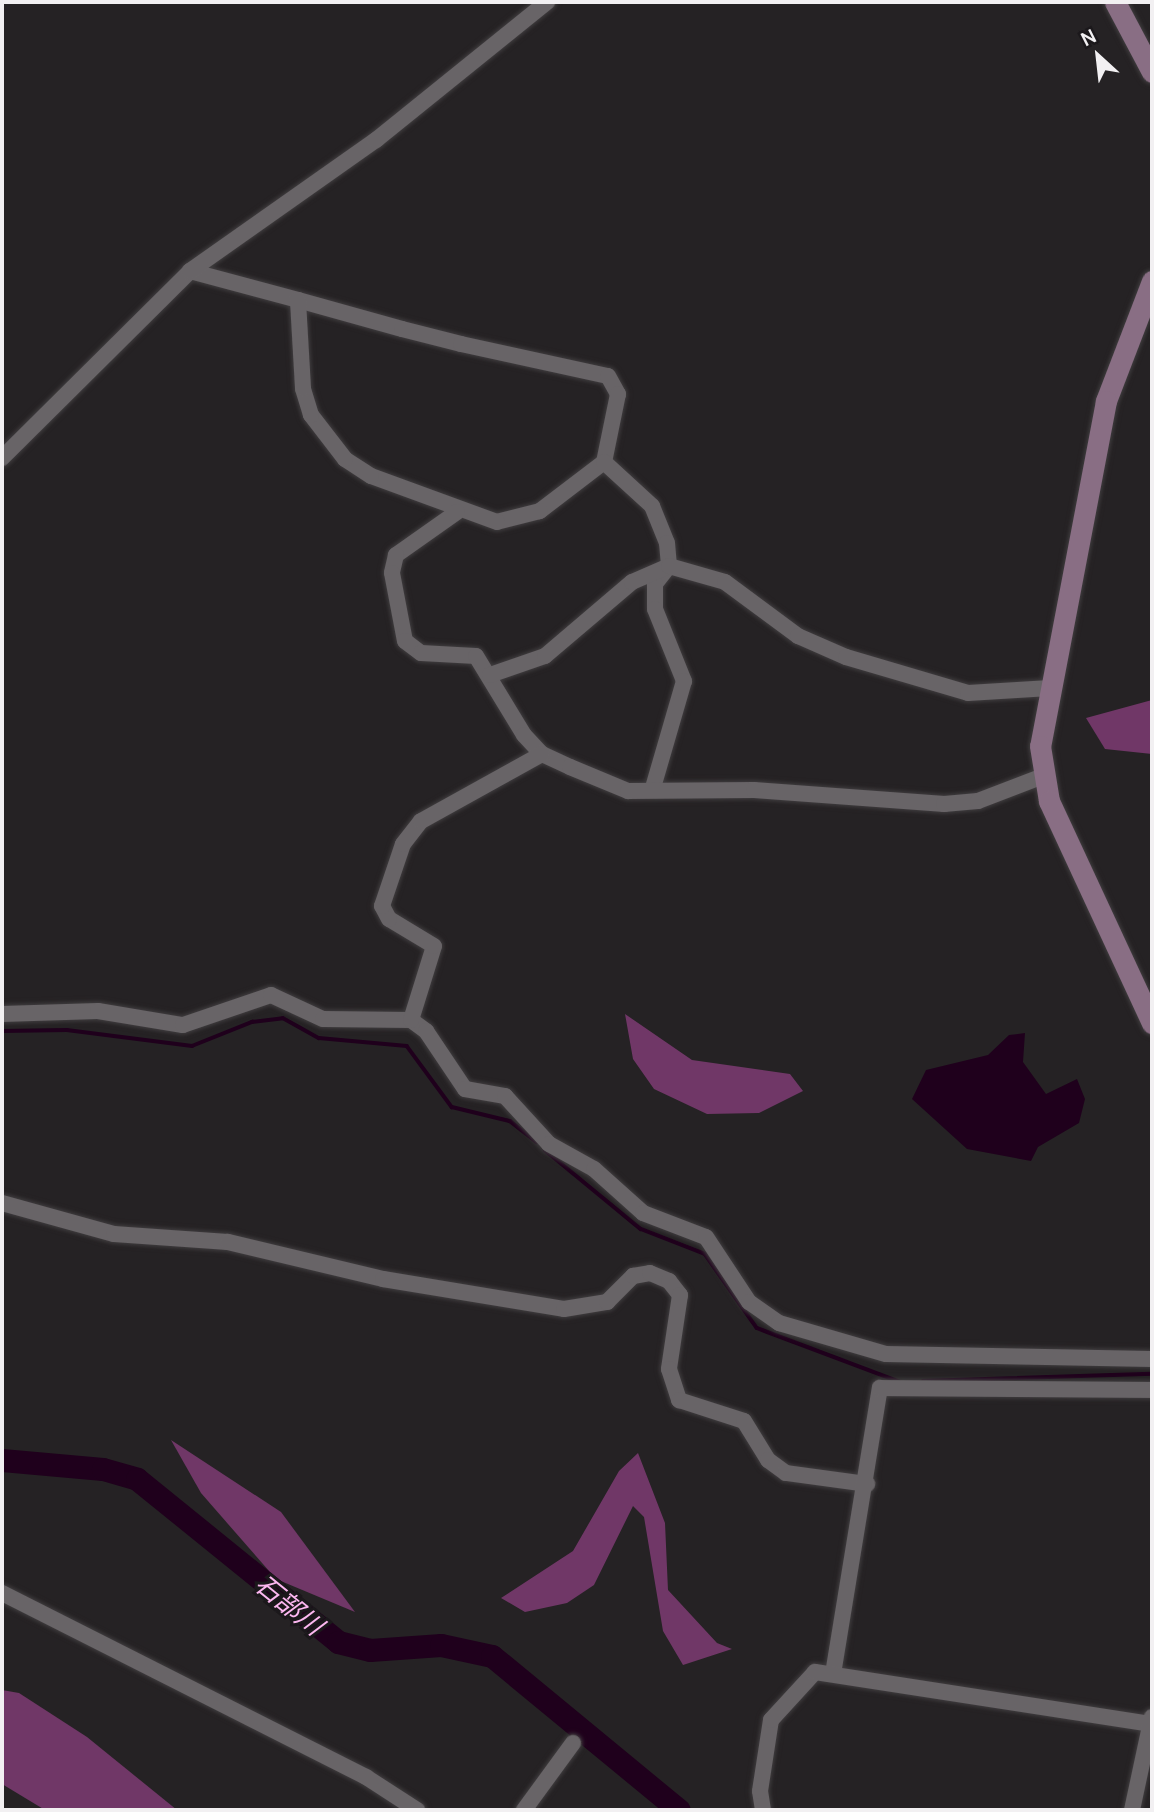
<!DOCTYPE html>
<meta charset="utf-8">
<style>
body{margin:0}
#map{position:relative;width:1154px;height:1812px;overflow:hidden;background:#252224;font-family:Manrope,"Noto Sans JP",sans-serif}
div>[style]{position:absolute}
.forest>*{inset:0;background:#703767}
.water>*{inset:0;background:#1f001c}
.stream>*{height:3.5px;margin:-1.75px;padding:0 1.75px;transform-origin:1.75px;border-radius:1.75px;background:#1f001c}
.river>*{height:23px;margin:-11.5px;padding:0 11.5px;transform-origin:11.5px;border-radius:11.5px;background:#1f001c}
.roads{filter:drop-shadow(0 0 2px #403d3f) drop-shadow(0 0 2px #403d3f)}
.street>*{height:16px;margin:-8px;padding:0 8px;transform-origin:8px;border-radius:8px;background:#686467}
.secondary>*{height:21px;margin:-10.5px;padding:0 10.5px;transform-origin:10.5px;border-radius:10.5px;background:#896e84}
span{translate:-50% -50%;white-space:nowrap;text-align:center;line-height:1.15;-webkit-text-stroke:6px #1b181b;paint-order:stroke}
.water-label{font-size:26px;color:#fcb7f0;font-style:italic}
.frame{position:absolute;inset:0;border:4px solid #f2f0f2;pointer-events:none}
.north{position:absolute;left:1063px;top:21px;width:70px;height:70px;-webkit-text-stroke:5px #1b181b;paint-order:stroke;rotate:333deg;font-size:19px;font-weight:700;line-height:28px;text-align:center;color:#f2f0f2}
.north::after{content:'';display:block;margin:auto;width:24px;height:32px;background:#f2f0f2;clip-path:polygon(50% 0,100% 100%,50% 72%,0 100%)}
</style>
<div id="map">
<div class="forest">
<div style="clip-path:polygon(1152px 700px,1152px 754px,1105px 749px,1086px 718px)"></div>
<div style="clip-path:polygon(625px 1014px,692px 1060px,790px 1074px,803px 1091px,759px 1113px,707px 1114px,654px 1089px,633px 1059px)"></div>
<div style="clip-path:polygon(171px 1440px,281px 1512px,355px 1612px,276px 1579px,201px 1493px)"></div>
<div style="clip-path:polygon(638px 1453px,665px 1523px,668px 1590px,717px 1643px,732px 1649px,683px 1665px,663px 1631px,644px 1517px,633px 1506px,594px 1585px,567px 1603px,525px 1612px,501px 1598px,573px 1551px,619px 1471px)"></div>
<div style="clip-path:polygon(2px 1690px,19px 1693px,87px 1737px,177px 1810px,45px 1810px,2px 1784px)"></div>
</div>
<div class="water">
<div style="clip-path:polygon(1025px 1033px,1023px 1062px,1046px 1094px,1077px 1079px,1085px 1099px,1079px 1123px,1038px 1147px,1031px 1161px,967px 1149px,912px 1099px,926px 1070px,988px 1055px,1009px 1035px)"></div>
</div>
<div class="stream">
<div style="left:2px;top:1031px;width:65px;rotate:-0.9deg"></div>
<div style="left:67px;top:1030px;width:126px;rotate:7.3deg"></div>
<div style="left:192px;top:1046px;width:65px;rotate:-21.8deg"></div>
<div style="left:252px;top:1022px;width:31px;rotate:-7deg"></div>
<div style="left:283px;top:1018px;width:41px;rotate:29.1deg"></div>
<div style="left:319px;top:1038px;width:88px;rotate:5.2deg"></div>
<div style="left:407px;top:1046px;width:76px;rotate:53.6deg"></div>
<div style="left:452px;top:1107px;width:60px;rotate:13.6deg"></div>
<div style="left:510px;top:1121px;width:34px;rotate:38deg"></div>
<div style="left:545px;top:1150px;width:124px;rotate:39.5deg"></div>
<div style="left:641px;top:1229px;width:69px;rotate:21.3deg"></div>
<div style="left:705px;top:1254px;width:90px;rotate:54.9deg"></div>
<div style="left:757px;top:1328px;width:151px;rotate:20.6deg"></div>
<div style="left:923px;top:1381px;width:229px;rotate:-1.8deg"></div>
</div>
<div class="river">
<div style="left:2px;top:1460px;width:101px;rotate:5.1deg"></div>
<div style="left:103px;top:1469px;width:35px;rotate:16deg"></div>
<div style="left:137px;top:1479px;width:259px;rotate:39deg"></div>
<div style="left:338px;top:1642px;width:33px;rotate:14deg"></div>
<div style="left:370px;top:1650px;width:71px;rotate:-4deg"></div>
<div style="left:441px;top:1645px;width:52px;rotate:12.2deg"></div>
<div style="left:492px;top:1656px;width:242px;rotate:39.5deg"></div>
</div>
<div class="roads">
<div class="street">
<div style="left:190px;top:271px;width:112px;rotate:15deg"></div>
<div style="left:298px;top:300px;width:108px;rotate:15.6deg"></div>
<div style="left:402px;top:329px;width:61px;rotate:14.3deg"></div>
<div style="left:461px;top:344px;width:150px;rotate:12.3deg"></div>
<div style="left:608px;top:376px;width:21px;rotate:61deg"></div>
<div style="left:618px;top:394px;width:69px;rotate:101.6deg"></div>
<div style="left:604px;top:462px;width:81px;rotate:142.6deg"></div>
<div style="left:540px;top:511px;width:44px;rotate:165.7deg"></div>
<div style="left:497px;top:522px;width:134px;rotate:-159.9deg"></div>
<div style="left:371px;top:476px;width:31px;rotate:-147deg"></div>
<div style="left:345px;top:459px;width:56px;rotate:-127.7deg"></div>
<div style="left:311px;top:415px;width:28px;rotate:-107deg"></div>
<div style="left:303px;top:388px;width:88px;rotate:-93.3deg"></div>
<div style="left:2px;top:458px;width:265px;rotate:-44.8deg"></div>
<div style="left:190px;top:271px;width:228px;rotate:-35.2deg"></div>
<div style="left:376px;top:140px;width:220px;rotate:-38.9deg"></div>
<div style="left:604px;top:462px;width:65px;rotate:42.5deg"></div>
<div style="left:652px;top:506px;width:40px;rotate:68deg"></div>
<div style="left:667px;top:543px;width:23px;rotate:85deg"></div>
<div style="left:669px;top:566px;width:23px;rotate:128deg"></div>
<div style="left:655px;top:584px;width:25px;rotate:90deg"></div>
<div style="left:655px;top:609px;width:78px;rotate:68.1deg"></div>
<div style="left:684px;top:681px;width:111px;rotate:106.2deg"></div>
<div style="left:457px;top:512px;width:75px;rotate:144.8deg"></div>
<div style="left:396px;top:555px;width:18px;rotate:103deg"></div>
<div style="left:392px;top:573px;width:69px;rotate:79.2deg"></div>
<div style="left:405px;top:641px;width:20px;rotate:37deg"></div>
<div style="left:421px;top:653px;width:55px;rotate:3.1deg"></div>
<div style="left:476px;top:656px;width:92px;rotate:58.7deg"></div>
<div style="left:524px;top:735px;width:26px;rotate:47deg"></div>
<div style="left:542px;top:754px;width:31px;rotate:25deg"></div>
<div style="left:570px;top:767px;width:63px;rotate:22.5deg"></div>
<div style="left:628px;top:791px;width:126px;rotate:-0.5deg"></div>
<div style="left:754px;top:790px;width:191px;rotate:4.2deg"></div>
<div style="left:944px;top:804px;width:34px;rotate:-5deg"></div>
<div style="left:978px;top:801px;width:67px;rotate:-20.9deg"></div>
<div style="left:490px;top:675px;width:58px;rotate:-19.1deg"></div>
<div style="left:545px;top:656px;width:114px;rotate:-40.4deg"></div>
<div style="left:632px;top:582px;width:40px;rotate:-23.4deg"></div>
<div style="left:669px;top:566px;width:58px;rotate:15.9deg"></div>
<div style="left:725px;top:582px;width:91px;rotate:36.5deg"></div>
<div style="left:798px;top:636px;width:52px;rotate:23.6deg"></div>
<div style="left:846px;top:657px;width:127px;rotate:16.4deg"></div>
<div style="left:968px;top:693px;width:82px;rotate:-3.5deg"></div>
<div style="left:2px;top:1014px;width:96px;rotate:-1.8deg"></div>
<div style="left:98px;top:1011px;width:86px;rotate:9.4deg"></div>
<div style="left:183px;top:1025px;width:93px;rotate:-18.8deg"></div>
<div style="left:271px;top:995px;width:57px;rotate:24.8deg"></div>
<div style="left:323px;top:1019px;width:88px;rotate:0.7deg"></div>
<div style="left:411px;top:1020px;width:19px;rotate:36deg"></div>
<div style="left:426px;top:1031px;width:70px;rotate:56.1deg"></div>
<div style="left:465px;top:1089px;width:41px;rotate:9.9deg"></div>
<div style="left:505px;top:1096px;width:65px;rotate:47.5deg"></div>
<div style="left:549px;top:1144px;width:51px;rotate:29.1deg"></div>
<div style="left:594px;top:1169px;width:66px;rotate:41.9deg"></div>
<div style="left:643px;top:1213px;width:67px;rotate:20.9deg"></div>
<div style="left:706px;top:1237px;width:78px;rotate:56.5deg"></div>
<div style="left:749px;top:1302px;width:37px;rotate:35deg"></div>
<div style="left:779px;top:1323px;width:111px;rotate:16.2deg"></div>
<div style="left:886px;top:1354px;width:266px;rotate:1.1deg"></div>
<div style="left:411px;top:1020px;width:77px;rotate:-72.7deg"></div>
<div style="left:434px;top:946px;width:52px;rotate:-149deg"></div>
<div style="left:389px;top:919px;width:15px;rotate:-118deg"></div>
<div style="left:382px;top:906px;width:65px;rotate:-71.3deg"></div>
<div style="left:403px;top:844px;width:29px;rotate:-52deg"></div>
<div style="left:421px;top:821px;width:138px;rotate:-29deg"></div>
<div style="left:2px;top:1203px;width:116px;rotate:15.5deg"></div>
<div style="left:114px;top:1234px;width:114px;rotate:4deg"></div>
<div style="left:228px;top:1242px;width:159px;rotate:13.4deg"></div>
<div style="left:383px;top:1279px;width:183px;rotate:9.4deg"></div>
<div style="left:564px;top:1309px;width:44px;rotate:-9.2deg"></div>
<div style="left:607px;top:1302px;width:37px;rotate:-45deg"></div>
<div style="left:633px;top:1276px;width:17px;rotate:-10deg"></div>
<div style="left:650px;top:1273px;width:21px;rotate:23deg"></div>
<div style="left:669px;top:1281px;width:18px;rotate:52deg"></div>
<div style="left:680px;top:1295px;width:75px;rotate:98.5deg"></div>
<div style="left:669px;top:1369px;width:33px;rotate:72deg"></div>
<div style="left:679px;top:1400px;width:68px;rotate:17.9deg"></div>
<div style="left:744px;top:1421px;width:46px;rotate:58.4deg"></div>
<div style="left:768px;top:1460px;width:22px;rotate:36deg"></div>
<div style="left:786px;top:1473px;width:82px;rotate:7.7deg"></div>
<div style="left:2px;top:1593px;width:408px;rotate:26.8deg"></div>
<div style="left:366px;top:1777px;width:61px;rotate:32.9deg"></div>
<div style="left:833px;top:1674px;width:290px;rotate:-80.7deg"></div>
<div style="left:880px;top:1388px;width:272px;rotate:0.4deg"></div>
<div style="left:524px;top:1810px;width:83px;rotate:-53.8deg"></div>
<div style="left:763px;top:1810px;width:19px;rotate:-99deg"></div>
<div style="left:760px;top:1791px;width:72px;rotate:-81.2deg"></div>
<div style="left:771px;top:1720px;width:65px;rotate:-47.5deg"></div>
<div style="left:815px;top:1672px;width:341px;rotate:8.8deg"></div>
<div style="left:1132px;top:1810px;width:95px;rotate:-77.9deg"></div>
</div>
<div class="secondary">
<div style="left:1115px;top:2px;width:79px;rotate:62.1deg"></div>
<div style="left:1152px;top:281px;width:129px;rotate:111deg"></div>
<div style="left:1106px;top:401px;width:351px;rotate:100.8deg"></div>
<div style="left:1040px;top:746px;width:56px;rotate:80.7deg"></div>
<div style="left:1049px;top:801px;width:245px;rotate:65.1deg"></div>
</div>
</div>
<div class="water-label">
<span style="left:289px;top:1605px;rotate:39deg">石部川</span>
</div>
<div class="frame"></div>
<div class="north">N</div>
</div>
